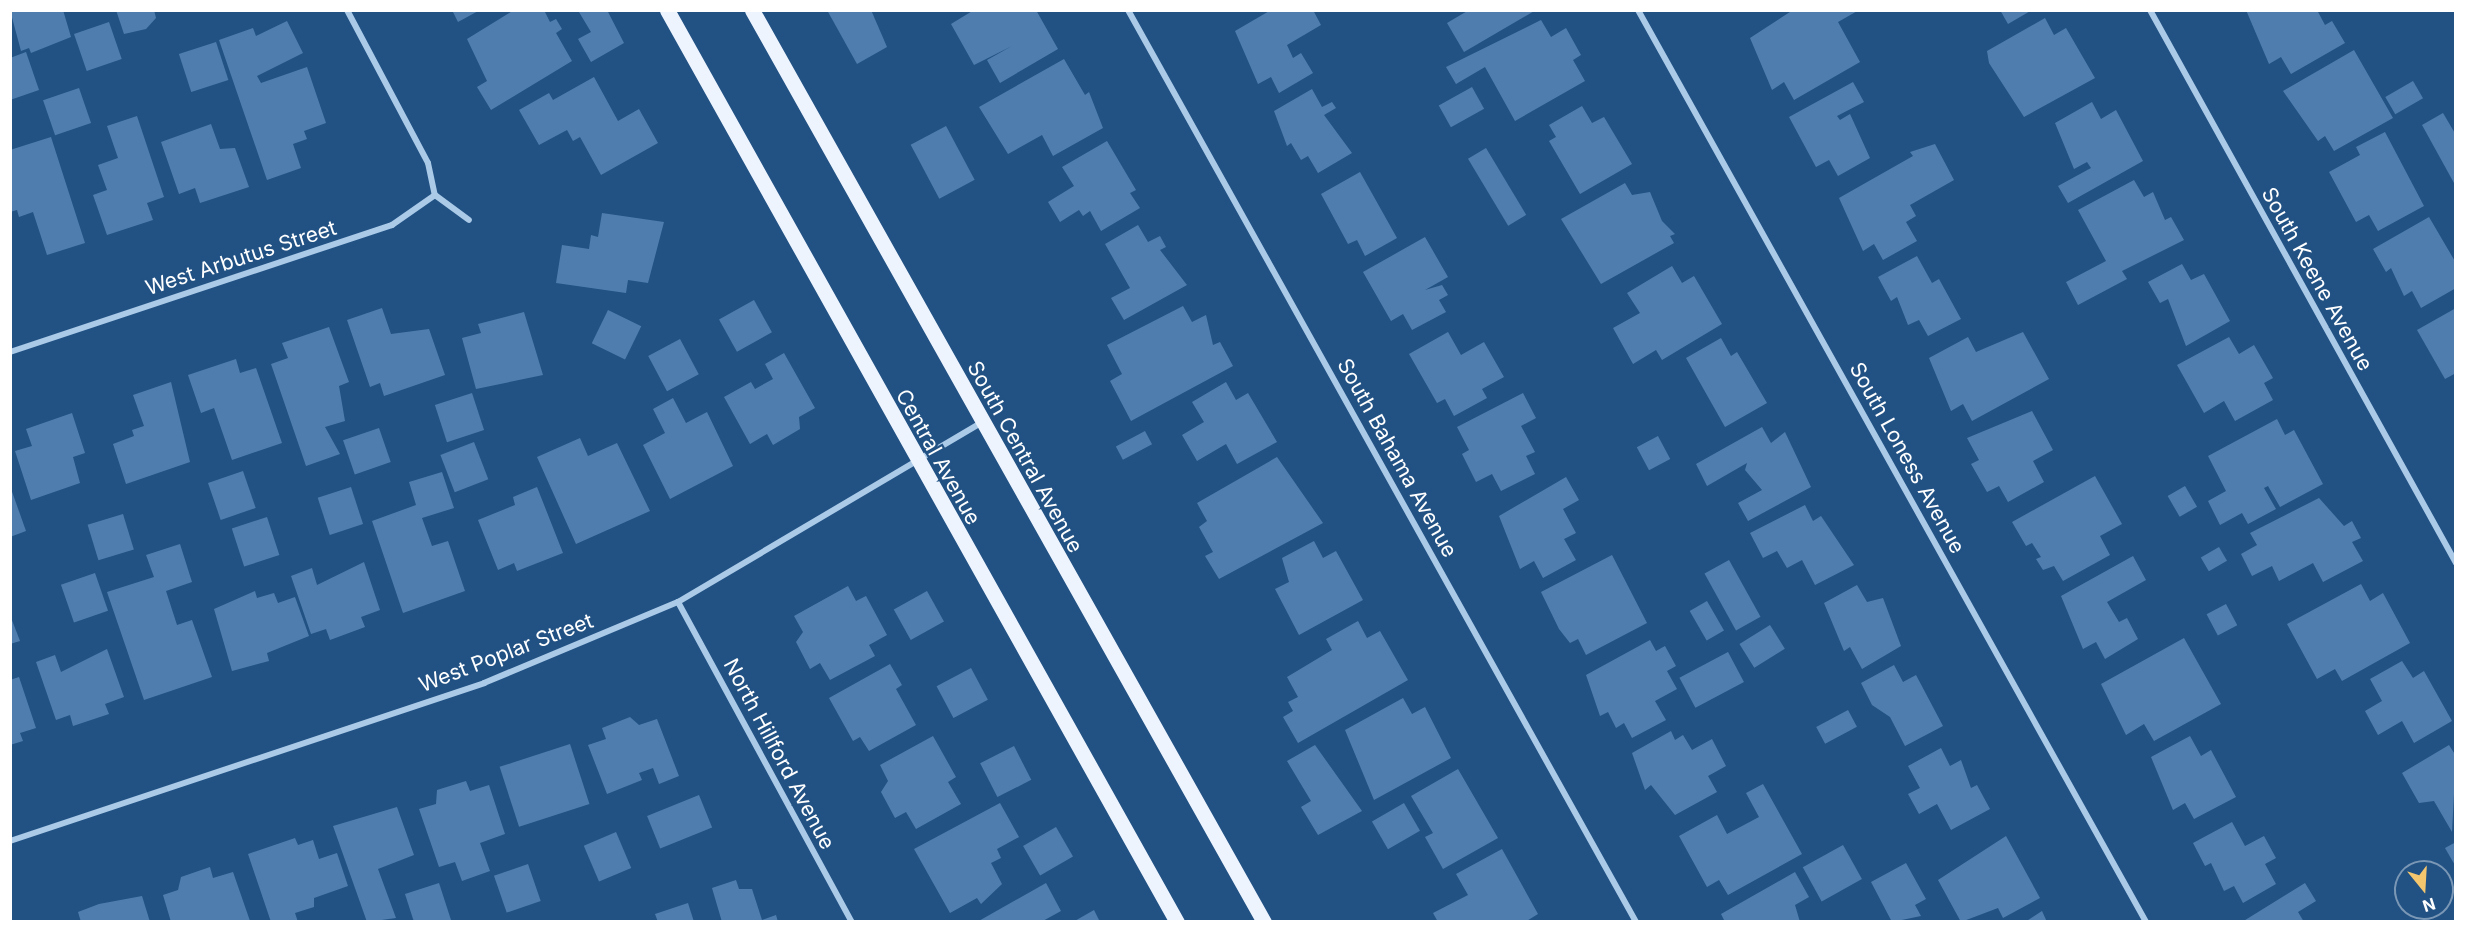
<!DOCTYPE html>
<style>
body{margin:0}
#map{position:relative;width:2466px;height:932px;overflow:hidden;background:#225284;font-family:Inter,sans-serif}
div>[style]{position:absolute}
.building>*{inset:0;background:#4f7eae;transform-origin:0 0}
.street>*{height:6px;margin:-3px;padding:0 3px;transform-origin:3px;border-radius:3px;background:#aacae8}
.primary>*{height:15px;margin:-7.5px;padding:0 7.5px;transform-origin:7.5px;border-radius:7.5px;background:#edf4fe}
span{translate:-50% -50%;white-space:nowrap;text-align:center;line-height:1.15;-webkit-text-stroke:4.5px #225284;paint-order:stroke}
.street-label{font-size:21px;color:#fff}
.frame{position:absolute;inset:0;border:12px solid #fff;pointer-events:none}
.north{position:absolute;left:2394px;top:860px;width:60px;height:60px;box-sizing:border-box;background:#225284;border:2px solid #7a97b5;border-radius:50%;rotate:162deg;font-size:16px;font-weight:700;line-height:24px;text-align:center;color:#fff}
.north::after{content:'';display:block;margin:auto;width:21px;height:27px;background:#f4c66d;clip-path:polygon(50% 0,100% 100%,50% 72%,0 100%)}
</style>
<div id="map">
<div class="building">
<div style="clip-path:polygon(10px 10px,63px 10px,71px 37px,31px 53px,29px 48px,21px 51px)"></div>
<div style="clip-path:polygon(116px 10px,154px 10px,156px 18px,146px 29px,124px 34px)"></div>
<div style="clip-path:polygon(452px 10px,480px 10px,458px 22px)"></div>
<div style="clip-path:polygon(514px 10px,544px 10px,550px 22px,556px 19px,562px 29px,556px 33px,572px 61px,491px 110px,477px 87px,487px 81px,467px 39px)"></div>
<div style="clip-path:polygon(607px 10px,624px 43px,591px 62px,578px 39px,591px 32px,579px 12px)"></div>
<div style="clip-path:polygon(827px 10px,871px 10px,887px 47px,857px 64px)"></div>
<div style="clip-path:polygon(974px 10px,1036px 10px,1058px 49px,1000px 83px,987px 60px,1012px 46px,974px 65px,951px 24px)"></div>
<div style="clip-path:polygon(1271px 10px,1313px 10px,1321px 25px,1287px 45px,1293px 58px,1301px 53px,1313px 73px,1279px 93px,1271px 77px,1258px 84px,1235px 31px)"></div>
<div style="clip-path:polygon(1469px 10px,1536px 10px,1464px 52px,1447px 23px)"></div>
<div style="clip-path:polygon(1793px 10px,1859px 10px,1838px 22px,1860px 62px,1794px 100px,1784px 82px,1772px 90px,1750px 38px)"></div>
<div style="clip-path:polygon(2000px 10px,2032px 10px,2008px 24px)"></div>
<div style="clip-path:polygon(2246px 10px,2317px 10px,2325px 25px,2332px 21px,2345px 43px,2291px 74px,2281px 57px,2269px 64px)"></div>
<div style="clip-path:polygon(2045px 18px,2054px 35px,2066px 28px,2095px 78px,2024px 117px,1989px 63px,1987px 51px)"></div>
<div style="clip-path:polygon(1541px 20px,1551px 37px,1566px 28px,1581px 55px,1573px 60px,1585px 81px,1515px 121px,1485px 67px,1456px 84px,1446px 67px)"></div>
<div style="clip-path:polygon(287px 21px,303px 53px,257px 76px,261px 83px,307px 67px,326px 123px,304px 131px,307px 139px,293px 144px,301px 168px,267px 180px,219px 40px,253px 28px,256px 36px)"></div>
<div style="left:109px;top:22px;width:39px;height:37px;rotate:71deg"></div>
<div style="left:216px;top:42px;width:40px;height:39px;rotate:72deg"></div>
<div style="clip-path:polygon(2354px 50px,2393px 118px,2334px 151px,2325px 136px,2318px 141px,2283px 91px)"></div>
<div style="clip-path:polygon(26px 52px,39px 90px,10px 100px,10px 58px)"></div>
<div style="clip-path:polygon(1064px 59px,1085px 95px,1089px 92px,1103px 128px,1053px 156px,1042px 135px,1008px 154px,979px 107px)"></div>
<div style="clip-path:polygon(594px 77px,618px 121px,639px 109px,658px 143px,601px 175px,580px 137px,573px 141px,567px 130px,539px 145px,519px 110px,549px 93px,553px 100px)"></div>
<div style="left:2413px;top:81px;width:20px;height:32px;rotate:60deg"></div>
<div style="clip-path:polygon(1853px 82px,1864px 102px,1837px 116px,1840px 120px,1850px 114px,1870px 158px,1838px 176px,1829px 160px,1816px 167px,1789px 117px)"></div>
<div style="left:1472px;top:87px;width:25px;height:38px;rotate:61deg"></div>
<div style="left:79px;top:88px;width:37px;height:38px;rotate:71deg"></div>
<div style="clip-path:polygon(1312px 89px,1322px 107px,1332px 102px,1336px 108px,1324px 115px,1352px 153px,1318px 173px,1308px 156px,1301px 160px,1291px 143px,1287px 146px,1274px 111px)"></div>
<div style="clip-path:polygon(2092px 102px,2101px 119px,2116px 110px,2143px 161px,2068px 203px,2058px 186px,2091px 168px,2087px 162px,2074px 169px,2055px 123px)"></div>
<div style="clip-path:polygon(1582px 106px,1592px 123px,1604px 117px,1632px 164px,1580px 194px,1549px 141px,1556px 137px,1549px 125px)"></div>
<div style="clip-path:polygon(2443px 113px,2456px 135px,2454px 183px,2422px 125px)"></div>
<div style="clip-path:polygon(137px 116px,164px 197px,147px 203px,153px 220px,107px 235px,93px 195px,107px 190px,98px 165px,118px 158px,107px 126px)"></div>
<div style="clip-path:polygon(211px 124px,220px 149px,235px 148px,249px 187px,200px 203px,195px 188px,179px 194px,161px 142px)"></div>
<div style="left:946px;top:126px;width:61px;height:40px;rotate:62deg"></div>
<div style="clip-path:polygon(2385px 132px,2424px 206px,2378px 231px,2369px 215px,2356px 222px,2329px 172px,2360px 155px,2356px 147px)"></div>
<div style="clip-path:polygon(51px 137px,85px 243px,47px 255px,33px 212px,19px 217px,17px 210px,10px 212px,10px 150px)"></div>
<div style="clip-path:polygon(1107px 141px,1136px 190px,1130px 193px,1140px 208px,1101px 231px,1090px 211px,1083px 216px,1079px 210px,1060px 222px,1048px 202px,1074px 186px,1062px 167px)"></div>
<div style="clip-path:polygon(1935px 144px,1954px 180px,1910px 205px,1916px 216px,1906px 222px,1917px 241px,1883px 260px,1874px 244px,1863px 251px,1839px 198px,1913px 156px,1910px 152px)"></div>
<div style="left:1486px;top:148px;width:78px;height:21px;rotate:59deg"></div>
<div style="clip-path:polygon(1360px 172px,1397px 238px,1365px 256px,1357px 240px,1348px 244px,1321px 194px)"></div>
<div style="clip-path:polygon(2134px 180px,2144px 197px,2153px 192px,2165px 220px,2171px 217px,2184px 240px,2122px 271px,2127px 279px,2078px 305px,2066px 282px,2106px 261px,2078px 210px)"></div>
<div style="clip-path:polygon(1625px 183px,1632px 195px,1650px 192px,1662px 221px,1675px 234px,1670px 236px,1674px 243px,1601px 284px,1561px 219px)"></div>
<div style="clip-path:polygon(602px 213px,664px 222px,648px 283px,628px 280px,626px 293px,556px 283px,562px 245px,589px 249px,591px 235px,598px 237px)"></div>
<div style="clip-path:polygon(2429px 217px,2456px 263px,2456px 288px,2421px 308px,2412px 291px,2404px 296px,2391px 268px,2386px 272px,2373px 249px)"></div>
<div style="clip-path:polygon(1138px 225px,1148px 242px,1160px 236px,1166px 247px,1160px 250px,1187px 285px,1124px 320px,1111px 298px,1130px 288px,1105px 244px)"></div>
<div style="clip-path:polygon(1425px 237px,1448px 277px,1425px 290px,1442px 285px,1448px 295px,1439px 300px,1446px 312px,1412px 330px,1403px 314px,1391px 321px,1363px 272px)"></div>
<div style="clip-path:polygon(1917px 256px,1932px 283px,1939px 279px,1961px 319px,1928px 336px,1919px 320px,1908px 325px,1897px 297px,1891px 301px,1878px 277px)"></div>
<div style="clip-path:polygon(2182px 264px,2191px 280px,2204px 274px,2230px 321px,2186px 346px,2168px 299px,2160px 303px,2148px 282px)"></div>
<div style="clip-path:polygon(1672px 266px,1682px 283px,1694px 276px,1722px 324px,1662px 360px,1656px 350px,1633px 364px,1613px 328px,1640px 313px,1627px 293px)"></div>
<div style="left:754px;top:300px;width:37px;height:40px;rotate:61deg"></div>
<div style="clip-path:polygon(1183px 306px,1192px 322px,1206px 315px,1213px 345px,1220px 342px,1233px 366px,1131px 421px,1110px 381px,1122px 374px,1107px 345px)"></div>
<div style="clip-path:polygon(382px 308px,391px 334px,429px 329px,445px 375px,384px 396px,380px 383px,370px 387px,347px 320px)"></div>
<div style="clip-path:polygon(2456px 308px,2456px 373px,2445px 379px,2417px 330px)"></div>
<div style="left:608px;top:310px;width:37px;height:37px;rotate:26deg"></div>
<div style="clip-path:polygon(524px 312px,543px 375px,476px 389px,462px 338px,481px 333px,478px 324px)"></div>
<div style="clip-path:polygon(329px 327px,349px 382px,339px 386px,345px 421px,325px 427px,340px 454px,306px 466px,271px 364px,288px 358px,282px 343px)"></div>
<div style="clip-path:polygon(1448px 332px,1461px 355px,1484px 342px,1504px 377px,1482px 389px,1487px 398px,1454px 416px,1445px 399px,1437px 403px,1409px 354px)"></div>
<div style="clip-path:polygon(2023px 332px,2049px 379px,1972px 421px,1963px 404px,1951px 411px,1929px 358px,1968px 337px,1976px 352px)"></div>
<div style="clip-path:polygon(2229px 337px,2239px 354px,2254px 345px,2273px 378px,2264px 383px,2273px 400px,2235px 421px,2224px 401px,2204px 413px,2177px 365px)"></div>
<div style="clip-path:polygon(1721px 338px,1731px 356px,1737px 352px,1767px 403px,1725px 427px,1686px 358px)"></div>
<div style="left:680px;top:339px;width:40px;height:36px;rotate:62deg"></div>
<div style="clip-path:polygon(784px 353px,815px 408px,799px 417px,800px 429px,773px 445px,767px 434px,750px 444px,724px 397px,751px 382px,755px 389px,773px 379px,765px 364px)"></div>
<div style="clip-path:polygon(236px 359px,240px 373px,256px 368px,282px 443px,232px 460px,214px 408px,201px 413px,188px 375px)"></div>
<div style="clip-path:polygon(171px 382px,190px 462px,126px 484px,113px 444px,134px 436px,132px 430px,144px 426px,133px 395px)"></div>
<div style="clip-path:polygon(1226px 382px,1236px 400px,1248px 393px,1277px 442px,1237px 464px,1226px 444px,1197px 461px,1182px 435px,1204px 422px,1192px 402px)"></div>
<div style="left:472px;top:393px;width:39px;height:39px;rotate:72deg"></div>
<div style="clip-path:polygon(1523px 393px,1536px 418px,1521px 426px,1535px 452px,1526px 456px,1535px 474px,1501px 491px,1492px 474px,1476px 482px,1462px 454px,1469px 450px,1457px 427px)"></div>
<div style="clip-path:polygon(673px 398px,686px 423px,707px 412px,733px 466px,670px 499px,643px 445px,665px 433px,653px 409px)"></div>
<div style="clip-path:polygon(2032px 411px,2053px 450px,2033px 461px,2044px 482px,2008px 502px,1999px 486px,1987px 492px,1971px 464px,1979px 460px,1967px 438px)"></div>
<div style="clip-path:polygon(72px 413px,85px 453px,73px 457px,80px 483px,31px 500px,15px 451px,32px 446px,26px 429px)"></div>
<div style="clip-path:polygon(2277px 419px,2285px 435px,2294px 430px,2323px 484px,2280px 507px,2268px 486px,2264px 488px,2276px 509px,2248px 524px,2242px 513px,2220px 525px,2208px 501px,2226px 491px,2208px 456px)"></div>
<div style="clip-path:polygon(1762px 427px,1771px 443px,1785px 432px,1811px 487px,1748px 521px,1738px 503px,1762px 490px,1745px 470px,1747px 463px,1707px 486px,1696px 464px)"></div>
<div style="left:379px;top:428px;width:36px;height:38px;rotate:71deg"></div>
<div style="left:1145px;top:431px;width:15px;height:33px;rotate:62deg"></div>
<div style="left:1658px;top:436px;width:26px;height:24px;rotate:62deg"></div>
<div style="clip-path:polygon(580px 438px,588px 456px,617px 443px,650px 511px,576px 544px,537px 457px)"></div>
<div style="left:474px;top:442px;width:40px;height:36px;rotate:69deg"></div>
<div style="clip-path:polygon(1277px 457px,1323px 523px,1219px 579px,1205px 556px,1213px 552px,1199px 527px,1207px 521px,1197px 503px)"></div>
<div style="left:243px;top:471px;width:39px;height:37px;rotate:71deg"></div>
<div style="clip-path:polygon(442px 472px,454px 508px,422px 518px,432px 546px,448px 541px,465px 591px,403px 613px,372px 521px,416px 505px,409px 482px)"></div>
<div style="clip-path:polygon(2095px 476px,2122px 524px,2100px 536px,2110px 555px,2063px 581px,2054px 566px,2043px 570px,2036px 559px,2041px 557px,2032px 543px,2026px 546px,2012px 522px)"></div>
<div style="clip-path:polygon(1566px 477px,1579px 500px,1563px 509px,1576px 533px,1564px 539px,1576px 560px,1543px 578px,1534px 561px,1520px 569px,1499px 516px)"></div>
<div style="clip-path:polygon(10px 486px,26px 531px,10px 537px)"></div>
<div style="left:2185px;top:486px;width:24px;height:20px;rotate:60deg"></div>
<div style="left:351px;top:487px;width:39px;height:35px;rotate:72deg"></div>
<div style="clip-path:polygon(537px 487px,563px 553px,517px 571px,514px 563px,498px 570px,478px 520px,515px 505px,513px 497px)"></div>
<div style="clip-path:polygon(2319px 498px,2344px 526px,2352px 521px,2361px 538px,2352px 542px,2363px 561px,2323px 582px,2313px 563px,2279px 581px,2272px 566px,2252px 576px,2241px 554px,2257px 545px,2250px 533px)"></div>
<div style="clip-path:polygon(1805px 505px,1813px 521px,1821px 516px,1854px 565px,1815px 585px,1802px 560px,1787px 568px,1777px 551px,1763px 558px,1750px 533px)"></div>
<div style="left:123px;top:514px;width:37px;height:37px;rotate:73deg"></div>
<div style="left:267px;top:517px;width:40px;height:37px;rotate:72deg"></div>
<div style="clip-path:polygon(1314px 541px,1323px 558px,1336px 551px,1363px 600px,1299px 635px,1275px 589px,1289px 582px,1282px 558px)"></div>
<div style="clip-path:polygon(180px 544px,192px 582px,166px 591px,177px 625px,192px 620px,212px 677px,144px 700px,107px 592px,154px 577px,146px 555px)"></div>
<div style="left:2219px;top:547px;width:16px;height:21px;rotate:60deg"></div>
<div style="clip-path:polygon(1612px 555px,1647px 623px,1586px 655px,1578px 639px,1570px 643px,1559px 629px,1541px 592px)"></div>
<div style="clip-path:polygon(2133px 556px,2146px 580px,2107px 602px,2119px 622px,2127px 618px,2138px 639px,2105px 659px,2096px 642px,2083px 649px,2061px 596px)"></div>
<div style="left:1729px;top:560px;width:65px;height:28px;rotate:61deg"></div>
<div style="clip-path:polygon(364px 562px,380px 610px,361px 617px,365px 627px,330px 640px,326px 629px,311px 634px,291px 576px,312px 568px,317px 585px)"></div>
<div style="left:95px;top:573px;width:40px;height:36px;rotate:71deg"></div>
<div style="clip-path:polygon(2361px 584px,2370px 601px,2383px 593px,2410px 643px,2342px 681px,2335px 669px,2317px 679px,2287px 624px)"></div>
<div style="clip-path:polygon(1857px 585px,1867px 602px,1883px 598px,1901px 646px,1862px 669px,1850px 647px,1844px 651px,1824px 603px)"></div>
<div style="clip-path:polygon(848px 586px,856px 601px,866px 596px,887px 635px,869px 645px,875px 656px,830px 680px,820px 663px,810px 669px,796px 642px,803px 632px,794px 616px)"></div>
<div style="clip-path:polygon(255px 591px,257px 598px,274px 593px,278px 603px,295px 597px,309px 636px,267px 653px,269px 661px,232px 671px,214px 609px)"></div>
<div style="left:927px;top:591px;width:35px;height:38px;rotate:61deg"></div>
<div style="left:1707px;top:601px;width:34px;height:20px;rotate:60deg"></div>
<div style="left:2226px;top:604px;width:24px;height:22px;rotate:62deg"></div>
<div style="clip-path:polygon(10px 615px,20px 641px,10px 644px)"></div>
<div style="clip-path:polygon(1358px 621px,1367px 638px,1380px 631px,1408px 680px,1298px 743px,1283px 717px,1293px 711px,1288px 702px,1298px 697px,1287px 677px,1332px 650px,1326px 639px)"></div>
<div style="left:1770px;top:625px;width:28px;height:36px;rotate:58deg"></div>
<div style="clip-path:polygon(2184px 638px,2221px 704px,2154px 741px,2144px 724px,2126px 735px,2101px 684px)"></div>
<div style="clip-path:polygon(1650px 640px,1656px 651px,1665px 646px,1676px 666px,1667px 671px,1677px 689px,1655px 701px,1666px 720px,1632px 738px,1624px 723px,1616px 728px,1608px 712px,1600px 716px,1586px 675px)"></div>
<div style="clip-path:polygon(107px 649px,124px 697px,105px 704px,109px 714px,73px 726px,70px 715px,56px 720px,36px 662px,55px 655px,61px 672px)"></div>
<div style="left:1728px;top:652px;width:34px;height:55px;rotate:62deg"></div>
<div style="clip-path:polygon(2402px 661px,2413px 678px,2424px 671px,2452px 721px,2414px 743px,2402px 721px,2378px 735px,2365px 711px,2382px 701px,2370px 679px)"></div>
<div style="clip-path:polygon(890px 664px,902px 685px,896px 689px,916px 725px,869px 751px,860px 737px,853px 741px,829px 698px)"></div>
<div style="clip-path:polygon(1894px 665px,1903px 682px,1916px 675px,1943px 726px,1905px 746px,1890px 717px,1872px 705px,1861px 683px)"></div>
<div style="left:971px;top:668px;width:36px;height:39px;rotate:62deg"></div>
<div style="clip-path:polygon(19px 677px,36px 728px,20px 733px,23px 741px,10px 745px,10px 680px)"></div>
<div style="clip-path:polygon(1403px 698px,1412px 714px,1425px 707px,1451px 758px,1374px 800px,1345px 730px)"></div>
<div style="left:1848px;top:710px;width:19px;height:36px;rotate:62deg"></div>
<div style="clip-path:polygon(630px 717px,639px 725px,657px 719px,679px 776px,659px 784px,653px 768px,639px 773px,642px 780px,607px 794px,588px 745px,606px 739px,602px 728px)"></div>
<div style="clip-path:polygon(1671px 731px,1675px 740px,1683px 735px,1692px 750px,1712px 739px,1726px 766px,1708px 776px,1717px 792px,1675px 815px,1651px 785px,1645px 790px,1632px 753px)"></div>
<div style="clip-path:polygon(933px 736px,956px 777px,948px 782px,961px 804px,916px 829px,906px 812px,895px 818px,881px 792px,888px 781px,880px 765px)"></div>
<div style="clip-path:polygon(2190px 736px,2201px 756px,2211px 750px,2236px 797px,2194px 819px,2185px 803px,2173px 810px,2151px 757px)"></div>
<div style="left:570px;top:744px;width:63px;height:74px;rotate:72deg"></div>
<div style="clip-path:polygon(1315px 745px,1362px 811px,1318px 835px,1301px 807px,1311px 801px,1287px 761px)"></div>
<div style="clip-path:polygon(2449px 745px,2456px 756px,2452px 832px,2434px 801px,2419px 803px,2402px 773px)"></div>
<div style="left:1014px;top:746px;width:38px;height:38px;rotate:63deg"></div>
<div style="clip-path:polygon(1941px 748px,1950px 766px,1961px 760px,1971px 788px,1977px 785px,1990px 809px,1951px 830px,1937px 804px,1919px 814px,1908px 794px,1920px 788px,1908px 766px)"></div>
<div style="clip-path:polygon(1458px 769px,1498px 838px,1443px 869px,1425px 837px,1433px 833px,1411px 796px)"></div>
<div style="clip-path:polygon(466px 781px,470px 791px,489px 785px,505px 834px,480px 843px,490px 871px,462px 881px,455px 862px,439px 867px,419px 809px,436px 804px,437px 790px)"></div>
<div style="clip-path:polygon(1763px 784px,1802px 854px,1728px 895px,1719px 880px,1707px 887px,1679px 836px,1717px 815px,1727px 834px,1759px 817px,1746px 793px)"></div>
<div style="left:699px;top:795px;width:35px;height:56px;rotate:68deg"></div>
<div style="clip-path:polygon(1000px 803px,1019px 837px,997px 849px,1001px 858px,991px 863px,1002px 884px,981px 904px,977px 898px,950px 913px,914px 849px)"></div>
<div style="left:1404px;top:803px;width:32px;height:37px;rotate:60deg"></div>
<div style="clip-path:polygon(397px 807px,414px 855px,378px 869px,396px 918px,367px 922px,333px 826px)"></div>
<div style="clip-path:polygon(2232px 822px,2245px 846px,2264px 836px,2276px 858px,2265px 864px,2276px 884px,2243px 903px,2234px 886px,2224px 891px,2211px 863px,2205px 866px,2193px 843px)"></div>
<div style="left:1056px;top:827px;width:34px;height:38px;rotate:60deg"></div>
<div style="left:616px;top:832px;width:39px;height:35px;rotate:67deg"></div>
<div style="clip-path:polygon(2006px 836px,2040px 898px,2003px 918px,1998px 908px,1961px 922px,1938px 880px)"></div>
<div style="clip-path:polygon(295px 838px,298px 845px,313px 840px,319px 859px,337px 853px,348px 886px,314px 898px,314px 907px,295px 913px,298px 922px,271px 922px,248px 854px)"></div>
<div style="clip-path:polygon(2456px 842px,2456px 867px,2445px 848px)"></div>
<div style="left:1843px;top:845px;width:39px;height:46px;rotate:61deg"></div>
<div style="clip-path:polygon(1502px 849px,1538px 914px,1525px 922px,1438px 922px,1433px 913px,1468px 895px,1456px 874px)"></div>
<div style="clip-path:polygon(1906px 863px,1926px 899px,1915px 905px,1921px 916px,1892px 922px,1871px 882px)"></div>
<div style="left:528px;top:864px;width:39px;height:36px;rotate:71deg"></div>
<div style="clip-path:polygon(210px 867px,213px 878px,233px 872px,250px 921px,171px 922px,163px 895px,178px 890px,181px 877px)"></div>
<div style="clip-path:polygon(1795px 872px,1809px 897px,1795px 905px,1800px 922px,1725px 922px,1721px 914px)"></div>
<div style="clip-path:polygon(736px 880px,739px 889px,752px 889px,762px 920px,776px 915px,778px 922px,722px 922px,712px 888px)"></div>
<div style="clip-path:polygon(439px 883px,451px 920px,414px 922px,405px 894px)"></div>
<div style="clip-path:polygon(1046px 883px,1061px 911px,1041px 922px,977px 922px)"></div>
<div style="clip-path:polygon(2305px 883px,2316px 901px,2298px 912px,2304px 922px,2242px 922px)"></div>
<div style="clip-path:polygon(142px 896px,150px 922px,81px 922px,78px 912px,99px 904px)"></div>
<div style="clip-path:polygon(688px 903px,694px 922px,658px 922px,655px 914px)"></div>
<div style="clip-path:polygon(1094px 910px,1100px 922px,1073px 922px)"></div>
<div style="clip-path:polygon(2042px 911px,2047px 922px,2025px 922px)"></div>
</div>
<div class="street">
<div style="left:347px;top:10px;width:173px;rotate:62.1deg"></div>
<div style="left:428px;top:163px;width:33px;rotate:78deg"></div>
<div style="left:1128px;top:10px;width:1044px;rotate:60.88deg"></div>
<div style="left:1638px;top:10px;width:1044px;rotate:60.88deg"></div>
<div style="left:2150px;top:10px;width:632px;rotate:61.04deg"></div>
<div style="left:10px;top:352px;width:403px;rotate:-18.4deg"></div>
<div style="left:392px;top:225px;width:52px;rotate:-34.9deg"></div>
<div style="left:435px;top:195px;width:42px;rotate:36.3deg"></div>
<div style="left:678px;top:602px;width:364px;rotate:61.5deg"></div>
<div style="left:10px;top:841px;width:500px;rotate:-18.4deg"></div>
<div style="left:484px;top:683px;width:210px;rotate:-22.7deg"></div>
<div style="left:678px;top:602px;width:352px;rotate:-30.6deg"></div>
</div>
<div class="primary">
<div style="left:667px;top:10px;width:1045px;rotate:60.79deg"></div>
<div style="left:752px;top:10px;width:1046px;rotate:60.69deg"></div>
</div>
<div class="street-label">
<span style="left:241px;top:258px;rotate:-18deg">West Arbutus Street</span>
<span style="left:2317px;top:279px;rotate:61deg">South Keene Avenue</span>
<span style="left:938px;top:457px;rotate:61deg">Central Avenue</span>
<span style="left:1025px;top:457px;rotate:61deg">South Central Avenue</span>
<span style="left:1397px;top:458px;rotate:61deg">South Bahama Avenue</span>
<span style="left:1907px;top:458px;rotate:61deg">South Loness Avenue</span>
<span style="left:506px;top:653px;rotate:-21deg">West Poplar Street</span>
<span style="left:779px;top:754px;rotate:62deg">North Hillford Avenue</span>
</div>
<div class="frame"></div>
<div class="north">N</div>
</div>
